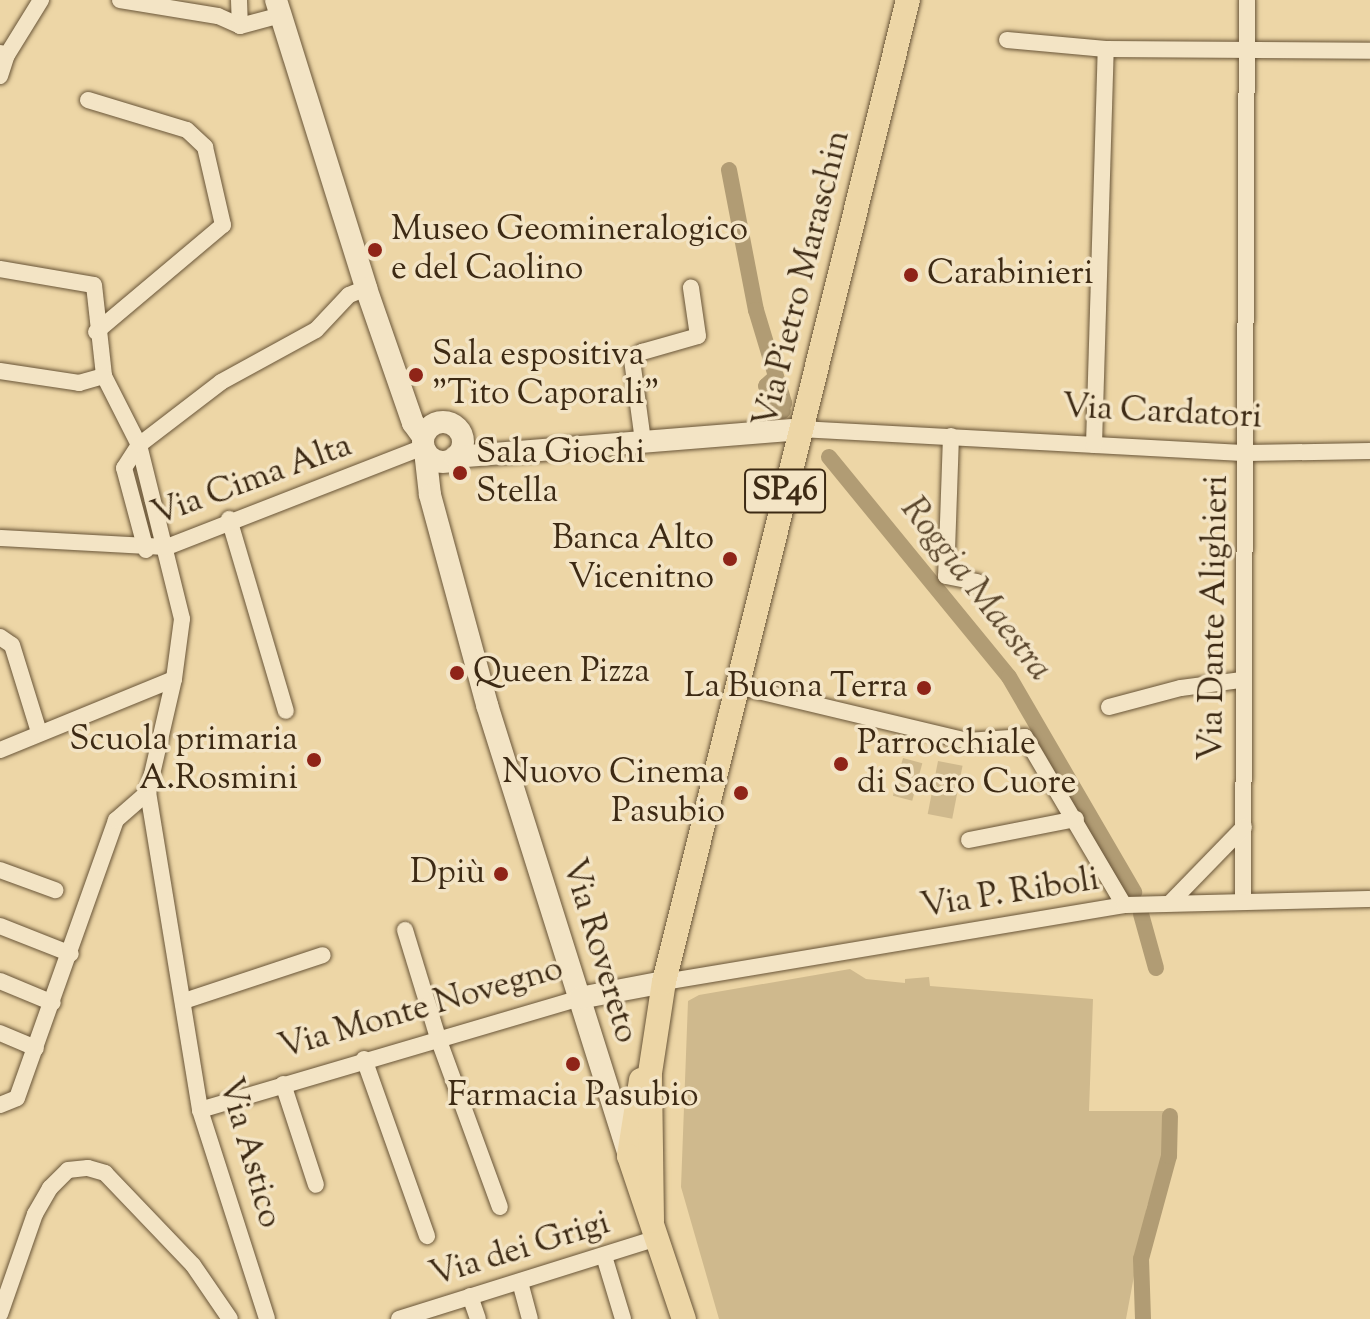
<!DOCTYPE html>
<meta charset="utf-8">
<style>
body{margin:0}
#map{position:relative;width:1370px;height:1319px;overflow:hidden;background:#edd6a6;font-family:"Sorts Mill Goudy",serif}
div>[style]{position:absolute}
.green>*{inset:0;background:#cfb98d;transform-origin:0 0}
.canal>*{height:16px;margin:-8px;padding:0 8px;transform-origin:8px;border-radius:8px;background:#b19c74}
.roads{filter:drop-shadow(0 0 2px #695538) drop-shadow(0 0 2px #695538)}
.street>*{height:16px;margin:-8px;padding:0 8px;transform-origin:8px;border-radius:8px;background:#f3e4c5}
.secondary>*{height:22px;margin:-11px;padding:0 11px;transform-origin:11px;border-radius:11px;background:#f3e4c5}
.secondary>.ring{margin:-11px;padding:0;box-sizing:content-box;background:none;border:22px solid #f3e4c5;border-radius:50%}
.primary>*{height:24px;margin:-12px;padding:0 12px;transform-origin:12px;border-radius:12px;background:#edd6a6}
.dots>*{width:22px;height:22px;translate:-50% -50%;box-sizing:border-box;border:4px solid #f3e4c5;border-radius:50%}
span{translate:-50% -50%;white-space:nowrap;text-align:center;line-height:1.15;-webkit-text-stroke:7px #f3e4c5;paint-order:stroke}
.shield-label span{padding:2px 6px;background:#f3e4c5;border:2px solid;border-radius:6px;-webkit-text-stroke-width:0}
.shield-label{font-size:32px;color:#3d2a14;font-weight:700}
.poi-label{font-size:34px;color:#3d2a14}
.left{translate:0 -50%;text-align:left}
.right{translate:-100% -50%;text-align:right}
.street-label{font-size:34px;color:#3d2a14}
.water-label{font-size:36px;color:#5a462c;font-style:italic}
</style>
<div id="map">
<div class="green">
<div style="left:903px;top:758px;width:20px;height:39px;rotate:15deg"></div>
<div style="left:938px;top:761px;width:25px;height:54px;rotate:11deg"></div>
<div style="clip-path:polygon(850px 969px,866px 979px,905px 983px,905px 979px,929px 977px,930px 986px,1093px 999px,1089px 1111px,1170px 1111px,1163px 1166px,1147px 1206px,1126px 1319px,719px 1319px,681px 1187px,688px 1001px,699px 995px)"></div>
</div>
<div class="canal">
<div style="left:729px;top:170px;width:143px;rotate:79.1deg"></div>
<div style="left:756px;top:310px;width:97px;rotate:73.2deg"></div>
<div style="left:784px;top:403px;width:7px;rotate:117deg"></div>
<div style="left:776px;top:377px;width:13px;rotate:138deg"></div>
<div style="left:766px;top:386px;width:30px;rotate:56deg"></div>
<div style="left:829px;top:457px;width:284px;rotate:50.7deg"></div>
<div style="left:1009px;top:677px;width:249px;rotate:59.8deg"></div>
<div style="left:1141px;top:914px;width:56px;rotate:74.5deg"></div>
<div style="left:1143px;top:1319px;width:60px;rotate:-91.9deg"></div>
<div style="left:1141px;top:1259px;width:107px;rotate:-74.8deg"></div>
<div style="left:1169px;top:1156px;width:40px;rotate:-88.6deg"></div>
</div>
<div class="roads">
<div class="street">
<div style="left:120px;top:0;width:99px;rotate:9.3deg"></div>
<div style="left:218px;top:16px;width:24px;rotate:24deg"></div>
<div style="left:240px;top:26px;width:42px;rotate:-15deg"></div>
<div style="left:239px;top:0;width:26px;rotate:88deg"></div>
<div style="left:1007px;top:40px;width:99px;rotate:5.2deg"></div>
<div style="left:1106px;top:49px;width:264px;rotate:0.4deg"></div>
<div style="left:0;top:53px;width:7px;rotate:16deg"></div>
<div style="left:7px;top:55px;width:65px;rotate:-58.3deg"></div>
<div style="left:0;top:76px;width:22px;rotate:-72deg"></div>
<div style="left:88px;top:100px;width:103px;rotate:16.9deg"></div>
<div style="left:187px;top:130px;width:25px;rotate:43deg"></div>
<div style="left:205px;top:147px;width:80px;rotate:77deg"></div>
<div style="left:223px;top:225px;width:166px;rotate:139.9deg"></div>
<div style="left:0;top:269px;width:95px;rotate:9.7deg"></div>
<div style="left:94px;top:285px;width:92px;rotate:83.7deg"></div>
<div style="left:104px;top:376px;width:77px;rotate:63.1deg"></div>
<div style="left:139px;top:445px;width:179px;rotate:76.1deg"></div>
<div style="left:182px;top:619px;width:61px;rotate:97.6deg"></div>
<div style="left:174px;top:679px;width:188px;rotate:157.8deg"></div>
<div style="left:0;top:371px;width:80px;rotate:8.6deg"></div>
<div style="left:79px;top:383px;width:26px;rotate:-16deg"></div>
<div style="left:800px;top:429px;width:448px;rotate:3.1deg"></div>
<div style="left:1247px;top:453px;width:123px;rotate:-0.9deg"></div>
<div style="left:951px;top:436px;width:140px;rotate:92deg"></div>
<div style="left:946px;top:576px;width:32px;rotate:11deg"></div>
<div style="left:643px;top:441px;width:82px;rotate:-97.7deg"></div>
<div style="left:632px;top:360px;width:13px;rotate:-39deg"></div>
<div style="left:642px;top:352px;width:58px;rotate:-15.9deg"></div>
<div style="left:698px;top:336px;width:49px;rotate:-98.3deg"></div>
<div style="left:1094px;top:445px;width:396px;rotate:-88.3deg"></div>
<div style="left:229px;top:519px;width:200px;rotate:73.5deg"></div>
<div style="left:0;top:538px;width:167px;rotate:3.1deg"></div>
<div style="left:167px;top:547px;width:275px;rotate:-21.3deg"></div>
<div style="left:146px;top:550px;width:85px;rotate:-105deg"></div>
<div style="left:124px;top:468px;width:27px;rotate:-57deg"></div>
<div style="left:139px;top:445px;width:103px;rotate:-37.5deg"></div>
<div style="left:221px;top:382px;width:108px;rotate:-28.7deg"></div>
<div style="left:316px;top:330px;width:48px;rotate:-46.7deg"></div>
<div style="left:349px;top:295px;width:18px;rotate:-22deg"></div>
<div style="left:0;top:637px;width:14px;rotate:34deg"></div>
<div style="left:12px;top:645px;width:91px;rotate:72.8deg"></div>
<div style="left:174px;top:679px;width:116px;rotate:103deg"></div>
<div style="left:148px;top:792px;width:322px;rotate:80.7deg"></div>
<div style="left:200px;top:1110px;width:219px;rotate:72.2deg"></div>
<div style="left:737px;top:686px;width:236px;rotate:13.4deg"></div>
<div style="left:967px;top:741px;width:58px;rotate:-3.9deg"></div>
<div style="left:1025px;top:737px;width:195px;rotate:59.5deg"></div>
<div style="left:1109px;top:707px;width:74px;rotate:-14.8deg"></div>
<div style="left:1181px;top:688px;width:61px;rotate:-7.6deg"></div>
<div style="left:969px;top:840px;width:109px;rotate:-11.1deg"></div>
<div style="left:0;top:870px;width:59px;rotate:20deg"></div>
<div style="left:1243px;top:901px;width:901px;rotate:-89.75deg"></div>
<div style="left:1170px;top:903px;width:106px;rotate:-45.8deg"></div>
<div style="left:0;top:926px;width:76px;rotate:21.5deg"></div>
<div style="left:405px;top:930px;width:113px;rotate:73deg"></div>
<div style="left:438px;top:1038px;width:180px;rotate:69.9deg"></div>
<div style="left:0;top:981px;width:57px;rotate:22.5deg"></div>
<div style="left:664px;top:982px;width:466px;rotate:-9.5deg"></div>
<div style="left:1124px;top:905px;width:246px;rotate:-1.4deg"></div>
<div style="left:184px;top:1001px;width:146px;rotate:-18.3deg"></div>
<div style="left:0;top:1033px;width:39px;rotate:23deg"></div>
<div style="left:364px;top:1059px;width:188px;rotate:70.4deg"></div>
<div style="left:283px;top:1084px;width:106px;rotate:71.9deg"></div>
<div style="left:0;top:1105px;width:18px;rotate:-22deg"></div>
<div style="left:17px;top:1098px;width:295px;rotate:-70.4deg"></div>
<div style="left:116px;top:820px;width:43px;rotate:-41.2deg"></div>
<div style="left:200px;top:1110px;width:396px;rotate:-16.4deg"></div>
<div style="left:604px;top:1256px;width:66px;rotate:73.2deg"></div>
<div style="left:520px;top:1282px;width:38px;rotate:75deg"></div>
<div style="left:470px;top:1296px;width:24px;rotate:71deg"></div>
<div style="left:0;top:1314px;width:106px;rotate:-70.7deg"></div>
<div style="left:35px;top:1214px;width:30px;rotate:-60deg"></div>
<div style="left:50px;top:1188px;width:25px;rotate:-45deg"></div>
<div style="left:68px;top:1170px;width:20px;rotate:-6deg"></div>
<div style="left:88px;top:1168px;width:18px;rotate:16deg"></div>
<div style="left:105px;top:1173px;width:127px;rotate:46.3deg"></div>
<div style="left:193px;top:1265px;width:65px;rotate:55.6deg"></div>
<div style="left:399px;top:1319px;width:271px;rotate:-17.4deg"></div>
</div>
<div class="secondary">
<div style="left:276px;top:0;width:302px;rotate:72.6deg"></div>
<div style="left:366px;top:288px;width:143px;rotate:70.8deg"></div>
<div style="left:413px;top:423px;width:17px;rotate:54deg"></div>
<div class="ring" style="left:423px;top:422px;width:18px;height:18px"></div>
<div style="left:425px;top:451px;width:44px;rotate:83.5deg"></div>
<div style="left:430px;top:495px;width:218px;rotate:74.8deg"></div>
<div style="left:487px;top:705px;width:473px;rotate:72.5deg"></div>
<div style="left:455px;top:457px;width:346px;rotate:-4.6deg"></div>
<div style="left:580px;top:998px;width:86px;rotate:-10.8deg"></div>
</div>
<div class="primary">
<div style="left:641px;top:1080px;width:77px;rotate:99deg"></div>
<div style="left:629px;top:1156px;width:172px;rotate:71.4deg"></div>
<div style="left:652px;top:1221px;width:148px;rotate:-90.8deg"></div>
<div style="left:650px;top:1073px;width:92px;rotate:-81.3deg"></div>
<div style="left:664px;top:982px;width:1012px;rotate:-76.05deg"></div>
</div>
</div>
<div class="dots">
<div style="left:375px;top:250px;background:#8f2418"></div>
<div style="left:911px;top:275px;background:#8f2418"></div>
<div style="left:416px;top:375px;background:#8f2418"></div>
<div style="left:460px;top:473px;background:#8f2418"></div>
<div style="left:730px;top:559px;background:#8f2418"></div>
<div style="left:457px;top:673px;background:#8f2418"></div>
<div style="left:924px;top:688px;background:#8f2418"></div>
<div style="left:314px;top:760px;background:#8f2418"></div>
<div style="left:841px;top:764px;background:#8f2418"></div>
<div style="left:741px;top:793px;background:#8f2418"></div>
<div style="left:501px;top:874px;background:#8f2418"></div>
<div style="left:573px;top:1064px;background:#8f2418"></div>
</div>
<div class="shield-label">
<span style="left:785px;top:491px">SP46</span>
</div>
<div class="poi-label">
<span class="left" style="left:391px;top:250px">Museo Geomineralogico<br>e del Caolino</span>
<span class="left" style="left:927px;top:275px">Carabinieri</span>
<span class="left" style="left:432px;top:375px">Sala espositiva<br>"Tito Caporali"</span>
<span class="left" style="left:476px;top:473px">Sala Giochi<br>Stella</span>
<span class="right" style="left:714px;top:559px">Banca Alto<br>Vicenitno</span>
<span class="left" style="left:473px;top:673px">Queen Pizza</span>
<span class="right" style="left:908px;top:688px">La Buona Terra</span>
<span class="right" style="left:298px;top:760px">Scuola primaria<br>A.Rosmini</span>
<span class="left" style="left:857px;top:764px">Parrocchiale<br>di Sacro Cuore</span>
<span class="right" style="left:725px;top:793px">Nuovo Cinema<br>Pasubio</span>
<span class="right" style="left:485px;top:874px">Dpiù</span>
<span style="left:573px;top:1097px">Farmacia Pasubio</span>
</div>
<div class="street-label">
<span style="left:803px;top:279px;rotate:-76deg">Via Pietro Maraschin</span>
<span style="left:1162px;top:413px;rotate:3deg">Via Cardatori</span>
<span style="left:252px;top:481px;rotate:-20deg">Via Cima Alta</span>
<span style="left:1215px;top:618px;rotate:-89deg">Via Dante Alighieri</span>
<span style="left:1010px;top:894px;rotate:-9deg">Via P. Riboli</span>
<span style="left:599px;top:951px;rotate:73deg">Via Rovereto</span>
<span style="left:421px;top:1009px;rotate:-16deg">Via Monte Novegno</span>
<span style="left:249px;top:1153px;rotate:74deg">Via Astico</span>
<span style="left:520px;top:1250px;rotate:-17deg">Via dei Grigi</span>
</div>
<div class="water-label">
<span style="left:975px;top:590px;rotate:52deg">Roggia Maestra</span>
</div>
</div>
